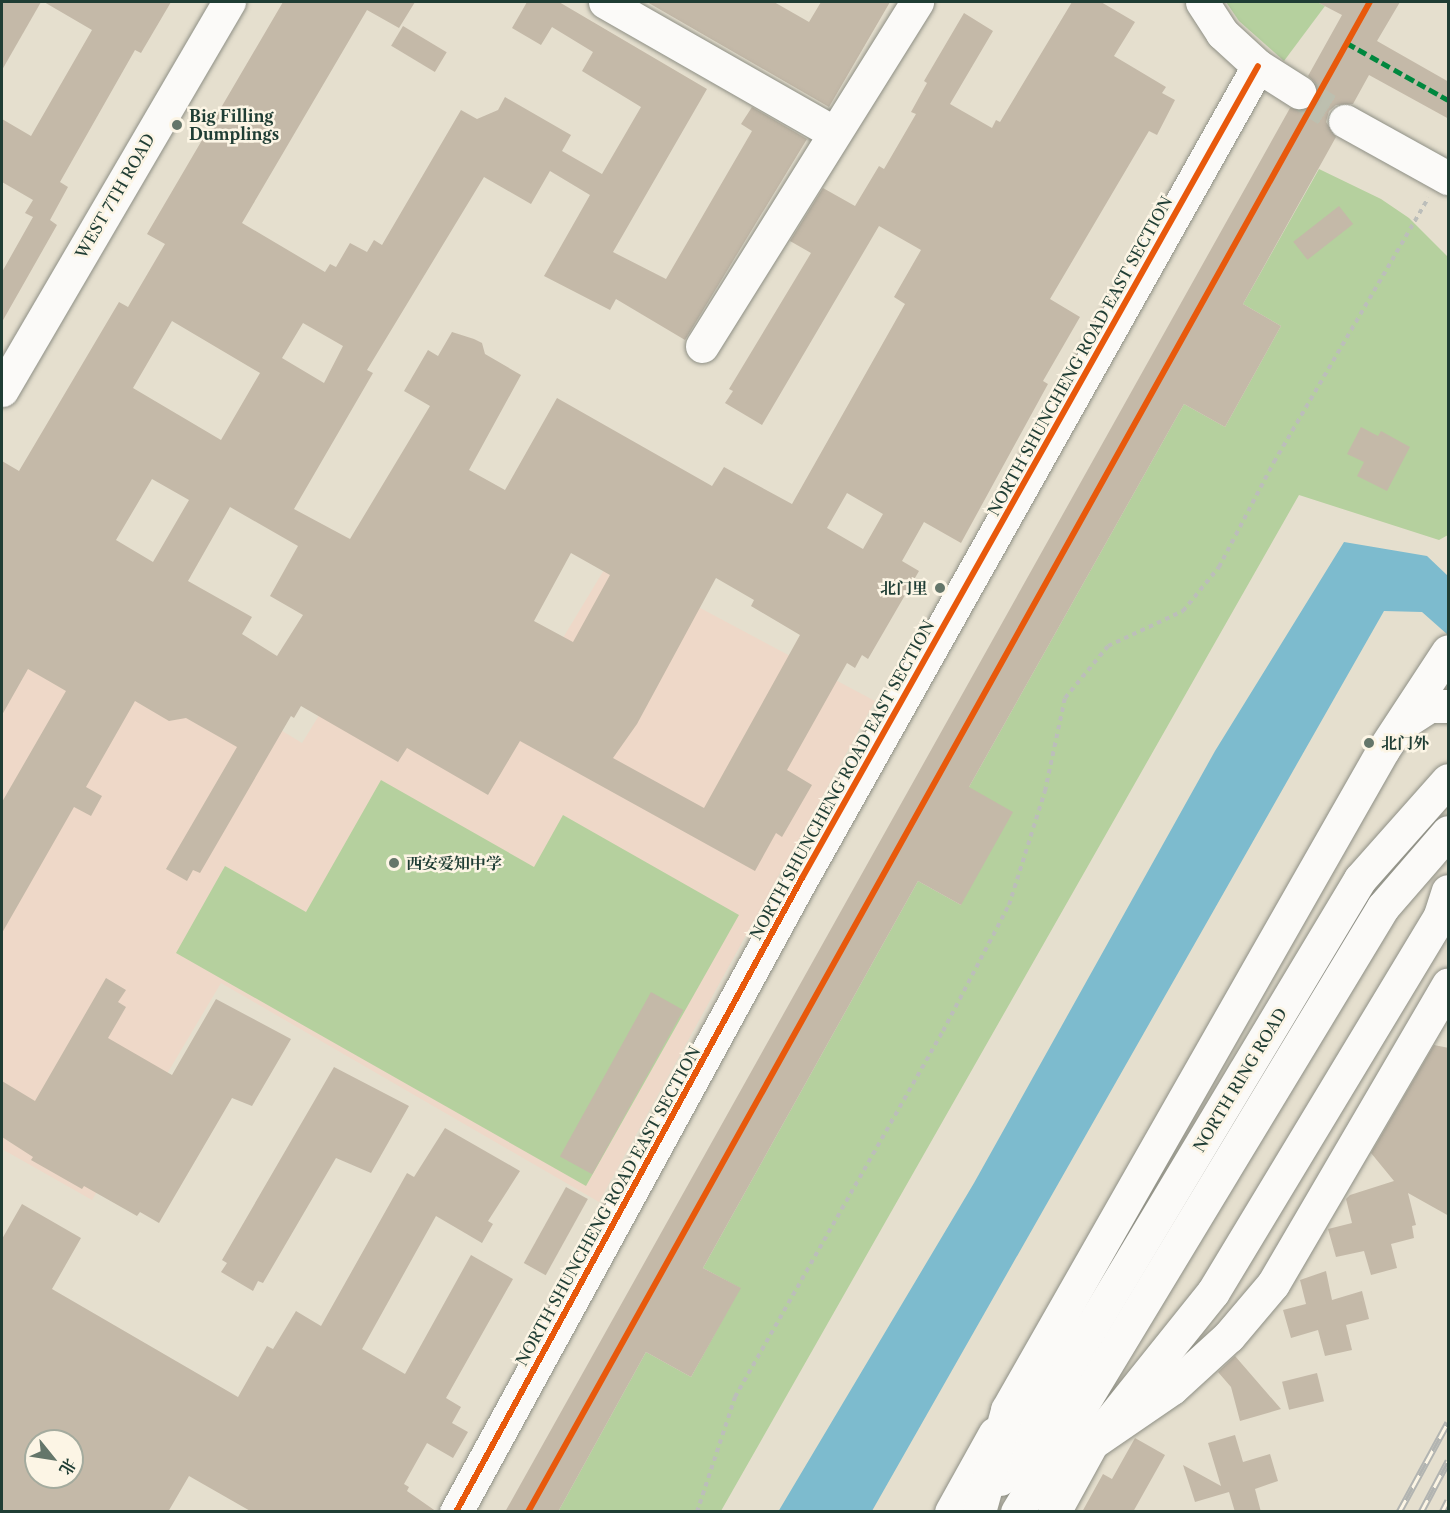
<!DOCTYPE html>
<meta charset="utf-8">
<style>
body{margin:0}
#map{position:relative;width:1450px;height:1513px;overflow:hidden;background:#e5dfce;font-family:"Libre Caslon Text","Noto Serif SC",serif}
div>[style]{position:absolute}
.built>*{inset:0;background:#eed8c8}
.green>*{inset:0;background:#b5d09e}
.water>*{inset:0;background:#7dbbce}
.building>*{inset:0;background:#c4b9a8;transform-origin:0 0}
.major-tunnel>*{height:33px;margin-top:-16.5px;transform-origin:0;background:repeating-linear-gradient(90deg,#bdbfaf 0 33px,transparent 0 49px)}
.path>*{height:4px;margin-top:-2px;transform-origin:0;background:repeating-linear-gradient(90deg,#bcbeba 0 4.5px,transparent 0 9px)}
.roads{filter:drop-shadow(0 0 2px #8e8f85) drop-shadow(0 0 2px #8e8f85)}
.minor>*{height:33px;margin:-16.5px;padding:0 16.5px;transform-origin:16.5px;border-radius:16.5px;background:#fbfaf8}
.major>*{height:33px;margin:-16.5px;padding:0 16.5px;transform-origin:16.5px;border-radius:16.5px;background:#fbfaf8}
.rail>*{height:7px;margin-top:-3.5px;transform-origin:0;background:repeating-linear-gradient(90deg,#fcf5e5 0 14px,#b2b4b1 0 28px);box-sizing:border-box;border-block:2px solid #b2b4b1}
.quiet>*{height:4.5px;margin-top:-2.25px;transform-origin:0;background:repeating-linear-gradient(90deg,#00873e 0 9px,transparent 0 13.5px)}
.cycleway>*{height:6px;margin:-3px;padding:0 3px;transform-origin:3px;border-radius:3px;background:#e8590c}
.dots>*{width:16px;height:16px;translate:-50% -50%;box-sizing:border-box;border:3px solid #fcf5e5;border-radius:50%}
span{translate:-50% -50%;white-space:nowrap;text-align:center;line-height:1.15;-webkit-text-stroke:5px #fcf5e5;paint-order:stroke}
.poi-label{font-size:16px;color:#1f3d34;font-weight:700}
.left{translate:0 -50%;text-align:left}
.right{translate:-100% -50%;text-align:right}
.street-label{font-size:16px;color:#1f3d34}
.frame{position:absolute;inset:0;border:3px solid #1f3d34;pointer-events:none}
.north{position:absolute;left:24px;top:1429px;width:60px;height:60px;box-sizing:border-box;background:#fcf5e5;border:2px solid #a4ab9e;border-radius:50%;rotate:120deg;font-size:16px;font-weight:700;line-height:24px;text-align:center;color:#1f3d34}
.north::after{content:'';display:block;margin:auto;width:21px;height:27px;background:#64766a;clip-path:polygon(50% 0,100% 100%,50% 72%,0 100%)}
</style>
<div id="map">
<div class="built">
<div style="clip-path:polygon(610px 560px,875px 701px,599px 1202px,221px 983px,92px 1200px,2px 1149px,2px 648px,40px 583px,302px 743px,376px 623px,523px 704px)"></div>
</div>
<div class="green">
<div style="clip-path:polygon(1226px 2px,1317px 2px,1325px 6px,1284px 61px,1239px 21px)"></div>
<div style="clip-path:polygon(1319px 169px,1381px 199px,1409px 218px,1448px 257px,1448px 535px,1439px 540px,1299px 495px,721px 1511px,558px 1512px,646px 1352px,691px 1377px,740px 1288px,703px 1268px,918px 881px,961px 905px,969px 787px,1184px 404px,1225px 427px,1281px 326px,1243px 304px)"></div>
<div style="clip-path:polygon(381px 780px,534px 867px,563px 815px,739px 915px,586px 1186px,176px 953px,225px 866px,306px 912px)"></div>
</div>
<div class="water">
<div style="clip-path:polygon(1344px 542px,1427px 556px,1448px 576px,1448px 635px,1422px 612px,1384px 611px,872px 1511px,778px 1512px,974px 1183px,1215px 751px)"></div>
</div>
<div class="building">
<div style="clip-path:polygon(2px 2px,41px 2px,2px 70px)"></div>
<div style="clip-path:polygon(44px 2px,171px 2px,141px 53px,135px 50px,60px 182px,68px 187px,50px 220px,57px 225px,2px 322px,2px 272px,33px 217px,25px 213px,33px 200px,2px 182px,2px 119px,31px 136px,92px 30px)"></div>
<div style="clip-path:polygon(evenodd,283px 2px,415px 2px,399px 28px,367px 10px,242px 223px,325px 272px,330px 264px,336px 267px,350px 243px,367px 252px,374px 240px,382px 245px,461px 110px,477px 119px,498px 110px,505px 97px,571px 135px,562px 151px,602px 174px,641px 107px,582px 71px,593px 52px,552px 27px,541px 45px,512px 28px,527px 2px,559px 2px,707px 89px,613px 252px,666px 279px,752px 131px,741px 124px,752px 107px,807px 139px,685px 340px,616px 299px,610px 310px,544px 276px,590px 195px,550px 171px,531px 204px,484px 177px,367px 370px,373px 373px,294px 509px,350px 539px,430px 406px,404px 391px,428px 350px,438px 356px,452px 332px,474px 339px,482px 343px,485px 354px,521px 375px,469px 470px,505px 490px,557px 398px,712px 486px,724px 467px,792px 504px,905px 304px,894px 297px,921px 250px,879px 226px,762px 425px,725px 403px,733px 391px,729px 389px,811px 253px,790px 241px,823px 188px,855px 206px,879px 166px,884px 169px,916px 114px,911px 112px,927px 83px,924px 81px,964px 13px,993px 31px,950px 104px,992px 128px,996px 120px,1000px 122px,1072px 2px,1101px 2px,1135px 22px,1114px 56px,1166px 87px,1162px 93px,1175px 100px,1157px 135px,1149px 131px,1050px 299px,1080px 317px,1043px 381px,1048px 384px,961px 543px,924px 522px,902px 561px,919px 571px,868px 659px,862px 655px,855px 668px,847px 663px,787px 770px,812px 785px,782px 837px,776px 833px,755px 871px,520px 741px,488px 795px,407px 748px,398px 762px,301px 706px,294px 718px,291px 716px,200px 873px,193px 870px,187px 881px,166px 869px,237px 747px,186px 718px,169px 721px,135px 701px,86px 787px,102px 796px,91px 816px,74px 807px,2px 933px,2px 802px,66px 691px,28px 669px,2px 715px,2px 461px,19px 471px,119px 302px,128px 307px,165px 244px,147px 234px,283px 2px,172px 321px,260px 373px,221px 440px,133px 388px,172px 321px,283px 2px,303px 323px,343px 346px,324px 383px,282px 358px,303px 323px,283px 2px,152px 479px,189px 500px,153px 562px,116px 540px,152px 479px,283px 2px,847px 493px,883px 514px,863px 549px,827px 528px,847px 493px,283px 2px,230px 507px,298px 546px,270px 596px,303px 615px,277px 656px,242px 634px,252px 617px,188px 581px,230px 507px,283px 2px,571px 553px,610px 575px,573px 642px,534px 621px,571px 553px,283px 2px,716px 578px,754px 600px,751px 606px,800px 635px,704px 808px,613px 758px,637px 724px,716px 578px)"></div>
<div style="clip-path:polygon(647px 2px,774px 2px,809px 22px,821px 2px,890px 2px,829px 107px)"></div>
<div style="clip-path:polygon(1317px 2px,1400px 2px,1377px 41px,1449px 82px,1449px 119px,1369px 75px,1353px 104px,1336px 105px,1329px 111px,1326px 122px,1336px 137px,1243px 304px,1281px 326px,1225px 427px,1184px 404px,969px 787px,1013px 812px,961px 905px,918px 881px,703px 1268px,741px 1288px,691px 1377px,646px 1352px,558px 1512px,505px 1512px,1290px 108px,1307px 109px,1315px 102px,1316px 84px,1308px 76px,1342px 15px)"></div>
<div style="left:403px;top:26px;width:51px;height:23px;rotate:31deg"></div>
<div style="left:1339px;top:206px;width:23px;height:58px;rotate:52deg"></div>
<div style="clip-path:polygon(1361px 427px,1378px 436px,1381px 431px,1410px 447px,1387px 491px,1357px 476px,1364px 462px,1347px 454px)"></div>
<div style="clip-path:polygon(106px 978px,126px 990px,118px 1002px,126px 1007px,108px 1038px,172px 1075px,216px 999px,291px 1039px,252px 1106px,232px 1098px,159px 1223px,140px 1212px,137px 1216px,84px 1186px,82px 1189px,31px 1160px,33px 1157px,2px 1137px,2px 1081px,35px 1101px)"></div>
<div style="left:651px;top:992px;width:37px;height:188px;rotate:29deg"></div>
<div style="clip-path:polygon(1434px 1045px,1449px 1048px,1449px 1216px,1408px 1193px,1416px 1225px,1412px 1226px,1414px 1238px,1391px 1244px,1397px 1268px,1371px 1275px,1364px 1251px,1336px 1257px,1328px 1229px,1352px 1223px,1346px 1199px,1350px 1195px,1394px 1181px,1371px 1153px)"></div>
<div style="clip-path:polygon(334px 1067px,409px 1106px,371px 1173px,336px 1158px,263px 1283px,258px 1281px,253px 1291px,221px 1272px,227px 1263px,222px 1260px)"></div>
<div style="clip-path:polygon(evenodd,445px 1128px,520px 1171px,488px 1221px,493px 1224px,482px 1243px,436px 1216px,362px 1349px,405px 1374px,471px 1255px,513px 1279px,446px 1398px,461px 1407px,452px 1423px,468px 1432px,453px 1458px,427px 1443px,404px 1484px,409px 1487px,407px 1491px,437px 1512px,252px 1512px,189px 1476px,168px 1512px,2px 1512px,2px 1239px,22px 1204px,81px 1238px,52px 1289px,238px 1397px,267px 1346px,273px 1349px,296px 1311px,321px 1326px,407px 1173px,414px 1177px,445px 1128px,36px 1441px,72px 1441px,72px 1477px,36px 1477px,36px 1441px)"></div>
<div style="left:566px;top:1187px;width:25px;height:87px;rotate:29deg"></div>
<div style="clip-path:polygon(1326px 1271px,1332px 1300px,1362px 1291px,1369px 1319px,1346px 1325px,1352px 1350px,1325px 1356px,1318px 1330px,1291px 1338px,1283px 1310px,1306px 1304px,1300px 1280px)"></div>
<div style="clip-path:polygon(1235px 1356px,1281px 1409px,1240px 1421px,1231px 1387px,1218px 1372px)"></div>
<div style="left:1317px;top:1373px;width:29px;height:36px;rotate:76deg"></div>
<div style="clip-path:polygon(1235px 1435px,1243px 1462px,1270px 1454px,1278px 1481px,1255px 1489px,1261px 1512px,1235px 1512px,1229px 1492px,1195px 1502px,1183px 1465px,1221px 1486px,1208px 1443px)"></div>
<div style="clip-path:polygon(1135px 1438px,1165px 1455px,1133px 1512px,1082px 1512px,1103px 1474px,1112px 1479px)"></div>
</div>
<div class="major-tunnel">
<div style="left:1299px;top:92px;width:54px;rotate:32.2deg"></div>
</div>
<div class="path">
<div style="left:697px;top:1512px;width:121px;rotate:-71.7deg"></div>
<div style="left:735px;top:1397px;width:421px;rotate:-60.4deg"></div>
<div style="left:943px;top:1031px;width:142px;rotate:-62.4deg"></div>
<div style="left:1009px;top:905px;width:120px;rotate:-72.5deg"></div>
<div style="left:1045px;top:791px;width:95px;rotate:-77.9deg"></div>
<div style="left:1065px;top:698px;width:67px;rotate:-50.4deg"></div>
<div style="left:1108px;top:646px;width:83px;rotate:-25deg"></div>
<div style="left:1183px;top:611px;width:57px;rotate:-50.7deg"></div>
<div style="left:1219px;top:567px;width:119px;rotate:-62.4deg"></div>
<div style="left:1274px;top:462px;width:306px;rotate:-59.7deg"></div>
</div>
<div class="roads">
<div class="minor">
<div style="left:605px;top:2px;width:262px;rotate:29.7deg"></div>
<div style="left:702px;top:346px;width:406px;rotate:-58deg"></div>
<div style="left:2px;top:390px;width:450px;rotate:-59.7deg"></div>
<div style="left:456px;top:1512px;width:722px;rotate:-61.38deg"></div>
<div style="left:802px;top:878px;width:931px;rotate:-60.68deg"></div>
<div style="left:951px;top:1512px;width:90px;rotate:-60.9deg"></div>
<div style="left:1054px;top:1512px;width:79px;rotate:-61.2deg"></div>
<div style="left:1092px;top:1443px;width:97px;rotate:-34.5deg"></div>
<div style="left:1172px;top:1388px;width:77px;rotate:-42.4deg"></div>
<div style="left:1229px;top:1336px;width:68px;rotate:-49.8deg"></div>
<div style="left:1273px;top:1284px;width:347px;rotate:-59.7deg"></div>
</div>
<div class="major">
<div style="left:1202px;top:2px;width:37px;rotate:57deg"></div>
<div style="left:1222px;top:33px;width:49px;rotate:42.5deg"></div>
<div style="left:1258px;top:66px;width:49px;rotate:32.4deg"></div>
<div style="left:1345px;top:121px;width:118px;rotate:29deg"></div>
<div style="left:1400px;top:725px;width:35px;rotate:-33deg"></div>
<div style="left:1429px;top:706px;width:19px"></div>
<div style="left:1000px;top:1479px;width:700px;rotate:-59.04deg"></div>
<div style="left:1360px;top:879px;width:132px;rotate:-48.4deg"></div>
<div style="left:1048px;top:1487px;width:62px;rotate:-45deg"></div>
<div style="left:1092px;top:1443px;width:193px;rotate:-51.3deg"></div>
<div style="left:1213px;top:1292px;width:440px;rotate:-58.9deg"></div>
<div style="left:1440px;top:915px;width:25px;rotate:-72deg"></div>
<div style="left:979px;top:1512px;width:106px;rotate:-74.6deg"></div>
<div style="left:1007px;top:1410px;width:760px;rotate:-60.33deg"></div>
<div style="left:1383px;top:750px;width:118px;rotate:-56.7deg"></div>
<div style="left:1017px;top:1512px;width:707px;rotate:-58.83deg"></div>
<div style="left:1383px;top:907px;width:99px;rotate:-49.1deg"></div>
</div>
</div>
<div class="rail">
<div style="left:1399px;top:1512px;width:102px;rotate:-61.4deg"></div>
<div style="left:1421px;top:1512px;width:58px;rotate:-62.1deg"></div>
<div style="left:1442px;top:1512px;width:13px;rotate:-63deg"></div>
</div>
<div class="quiet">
<div style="left:1347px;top:43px;width:116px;rotate:29.4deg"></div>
</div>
<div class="cycleway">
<div style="left:456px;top:1512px;width:722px;rotate:-61.38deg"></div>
<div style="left:802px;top:878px;width:931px;rotate:-60.68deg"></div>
<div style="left:528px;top:1512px;width:1729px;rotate:-60.86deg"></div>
</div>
<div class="dots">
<div style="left:177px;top:125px;background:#64766a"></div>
<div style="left:940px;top:588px;background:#64766a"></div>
<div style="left:1369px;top:743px;background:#64766a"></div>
<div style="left:394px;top:863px;background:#64766a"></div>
</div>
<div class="poi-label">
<span class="left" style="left:189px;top:125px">Big Filling<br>Dumplings</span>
<span class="right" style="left:928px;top:588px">北门里</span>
<span class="left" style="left:1381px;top:743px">北门外</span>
<span class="left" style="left:406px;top:863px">西安爱知中学</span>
</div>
<div class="street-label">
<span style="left:115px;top:196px;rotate:-60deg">WEST 7TH ROAD</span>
<span style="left:1080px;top:356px;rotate:-61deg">NORTH SHUNCHENG ROAD EAST SECTION</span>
<span style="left:842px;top:780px;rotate:-61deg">NORTH SHUNCHENG ROAD EAST SECTION</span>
<span style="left:1240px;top:1080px;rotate:-59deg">NORTH RING ROAD</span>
<span style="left:608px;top:1206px;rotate:-61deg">NORTH SHUNCHENG ROAD EAST SECTION</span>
</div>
<div class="frame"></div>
<div class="north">北</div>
</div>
